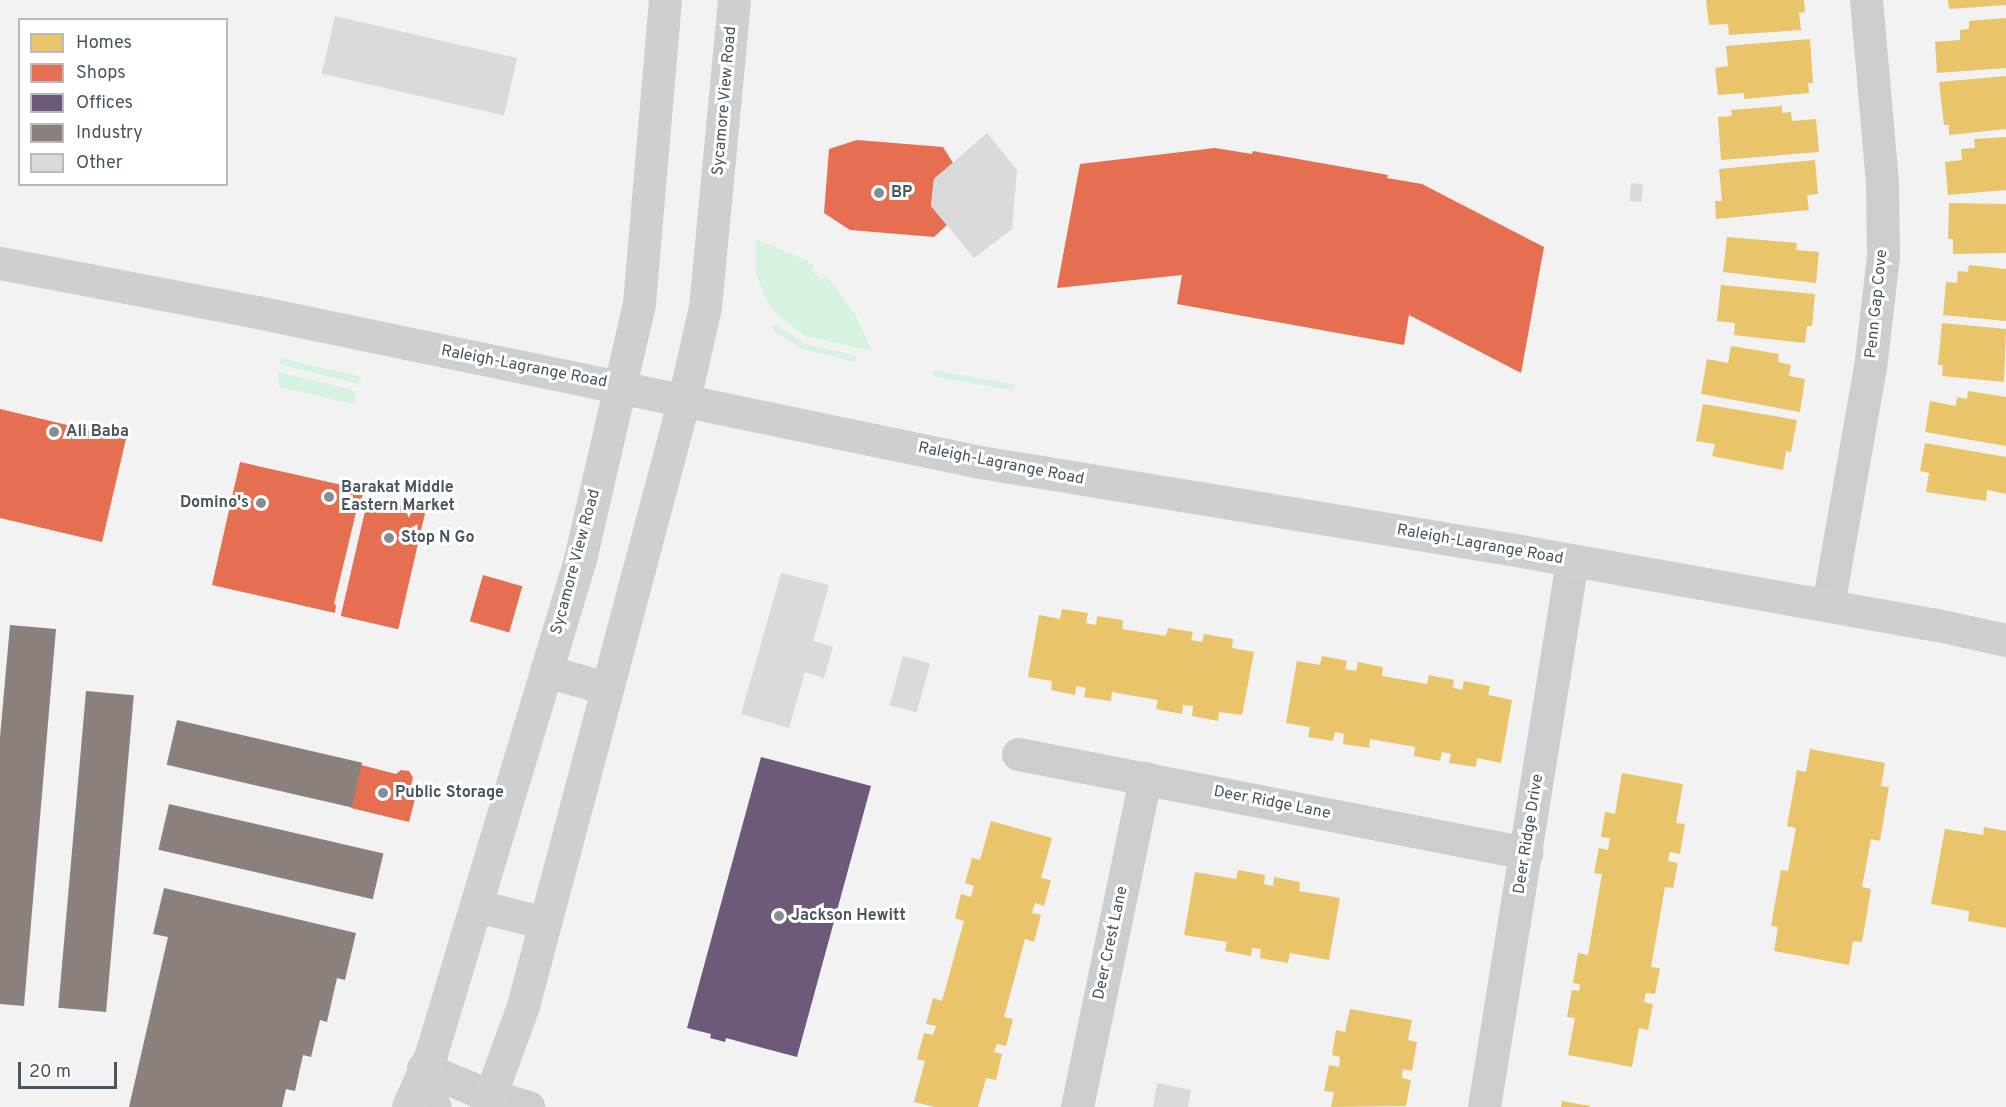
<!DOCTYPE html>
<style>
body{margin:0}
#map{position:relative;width:2006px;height:1107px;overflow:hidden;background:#f2f2f2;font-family:Overpass,sans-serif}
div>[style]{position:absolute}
.green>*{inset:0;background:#d5f3de;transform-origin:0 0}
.homes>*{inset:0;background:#e9c46a}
.shops>*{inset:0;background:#e76f51;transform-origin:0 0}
.offices>*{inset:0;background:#6d597a}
.industry>*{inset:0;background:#8a817c;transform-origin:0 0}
.building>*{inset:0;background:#d9dadc;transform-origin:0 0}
.minor>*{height:33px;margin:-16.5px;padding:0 16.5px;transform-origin:16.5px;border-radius:16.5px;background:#cbced1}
.secondary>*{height:33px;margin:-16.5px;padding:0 16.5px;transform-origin:16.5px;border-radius:16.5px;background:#cdd0d3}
.dots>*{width:16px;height:16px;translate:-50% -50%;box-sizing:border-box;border:3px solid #fff;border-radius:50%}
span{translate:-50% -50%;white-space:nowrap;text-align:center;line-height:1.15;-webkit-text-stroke:6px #fff;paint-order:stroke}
.street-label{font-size:16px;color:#475660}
.poi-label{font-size:16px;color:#475660;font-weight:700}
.left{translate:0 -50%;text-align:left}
.right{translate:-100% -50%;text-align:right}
.legend{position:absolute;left:18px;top:18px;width:210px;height:168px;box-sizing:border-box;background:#fff;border:2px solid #b5bbbf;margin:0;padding:8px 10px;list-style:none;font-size:18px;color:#475660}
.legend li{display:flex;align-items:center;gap:12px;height:30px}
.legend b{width:30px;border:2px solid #b5bbbf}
.scale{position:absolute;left:18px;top:1062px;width:99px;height:27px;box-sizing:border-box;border:3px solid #475660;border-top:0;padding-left:8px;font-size:18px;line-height:21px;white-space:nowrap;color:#475660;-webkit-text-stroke:4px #fff;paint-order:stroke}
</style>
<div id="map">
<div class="green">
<div style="clip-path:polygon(756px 239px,808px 261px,814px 266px,811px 270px,822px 280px,826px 275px,855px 314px,872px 351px,805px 336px,777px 315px,768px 302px,756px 274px)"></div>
<div style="clip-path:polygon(775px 324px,805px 344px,857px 356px,856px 362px,802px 349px,778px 334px,771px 327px)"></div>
<div style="clip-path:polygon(281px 358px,361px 377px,359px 384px,279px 364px)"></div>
<div style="left:933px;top:370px;width:83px;height:6px;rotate:10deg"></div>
<div style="clip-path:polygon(278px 372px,356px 391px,354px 404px,279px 387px)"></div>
</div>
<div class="homes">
<div style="clip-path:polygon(1706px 0,1804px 0,1805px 12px,1799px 13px,1801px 30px,1729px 35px,1728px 24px,1709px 25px)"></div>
<div style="clip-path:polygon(1948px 0,2006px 0,2006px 5px,1949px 9px)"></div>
<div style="clip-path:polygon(2006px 18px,2006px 68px,1937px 73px,1935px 42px,1960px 40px,1960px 30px,1969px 29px,1969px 21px)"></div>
<div style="clip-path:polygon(1810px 39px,1813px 83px,1808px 83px,1809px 93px,1744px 99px,1744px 93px,1718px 95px,1715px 68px,1728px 66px,1726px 46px)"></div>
<div style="clip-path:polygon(2006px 76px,2006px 129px,1949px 135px,1949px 125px,1944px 125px,1939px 82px)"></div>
<div style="clip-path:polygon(1782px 106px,1782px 113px,1791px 112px,1792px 121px,1816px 119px,1819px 152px,1721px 160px,1718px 117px,1732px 116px,1731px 110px)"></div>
<div style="clip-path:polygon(2006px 137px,2006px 190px,1948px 195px,1945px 162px,1962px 160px,1961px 149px,1975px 148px,1974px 139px)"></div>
<div style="clip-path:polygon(1815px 160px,1818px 194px,1807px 195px,1809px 210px,1716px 219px,1715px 201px,1722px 201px,1719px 169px)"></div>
<div style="clip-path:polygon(1949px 203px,2006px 204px,2006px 253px,1953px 254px,1953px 239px,1948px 239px)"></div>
<div style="clip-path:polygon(1727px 237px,1797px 243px,1796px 250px,1819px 252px,1816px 283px,1723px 272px)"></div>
<div style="clip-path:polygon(1969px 265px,2006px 269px,2006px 321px,1943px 315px,1946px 282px,1957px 283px,1958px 271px,1968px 272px)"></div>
<div style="clip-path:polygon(1721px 285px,1815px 294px,1812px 326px,1807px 326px,1805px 343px,1734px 335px,1735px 323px,1717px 321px)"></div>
<div style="clip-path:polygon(1942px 323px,2006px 329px,2004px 382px,1942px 376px,1943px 365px,1938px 365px)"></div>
<div style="clip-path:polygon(1731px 346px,1779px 354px,1778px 362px,1791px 365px,1789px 376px,1805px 379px,1800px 412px,1701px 394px,1707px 359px,1728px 363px)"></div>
<div style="clip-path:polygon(1968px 391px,2006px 397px,2006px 446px,1925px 432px,1930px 401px,1956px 406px,1957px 397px,1967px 399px)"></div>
<div style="clip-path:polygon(1703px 404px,1797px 420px,1791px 452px,1786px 451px,1783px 470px,1712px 456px,1715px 444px,1696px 441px)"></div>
<div style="clip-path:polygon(1925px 443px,2006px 457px,2006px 494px,1987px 490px,1986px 501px,1926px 492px,1929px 473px,1920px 471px)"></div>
<div style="clip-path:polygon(1062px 609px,1088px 613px,1086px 623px,1096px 625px,1097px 616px,1123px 620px,1122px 629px,1166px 636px,1168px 628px,1193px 632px,1191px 640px,1202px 642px,1204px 634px,1233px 639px,1232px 648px,1254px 652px,1242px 715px,1219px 712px,1218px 721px,1192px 716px,1193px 706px,1183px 705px,1182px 714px,1156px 709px,1158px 700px,1112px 692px,1111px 701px,1084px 697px,1086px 688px,1076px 686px,1075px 695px,1051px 690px,1052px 681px,1028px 677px,1039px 615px,1060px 619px)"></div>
<div style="clip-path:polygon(1322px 656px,1347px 661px,1345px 669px,1356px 671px,1358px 662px,1383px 667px,1382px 676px,1427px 684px,1429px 675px,1454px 680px,1453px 688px,1462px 690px,1464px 681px,1490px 686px,1488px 695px,1512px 700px,1501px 763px,1477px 758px,1476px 767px,1449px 763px,1451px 754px,1442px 752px,1440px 761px,1414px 756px,1415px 747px,1370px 739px,1369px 748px,1343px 744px,1344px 734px,1335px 732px,1333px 741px,1308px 737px,1310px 727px,1286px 723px,1297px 661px,1320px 665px)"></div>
<div style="clip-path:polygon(1810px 749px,1885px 763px,1881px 786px,1889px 787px,1880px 841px,1871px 839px,1862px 887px,1871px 889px,1862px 942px,1853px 941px,1849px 965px,1774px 951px,1778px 927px,1771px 926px,1781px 870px,1788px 871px,1796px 828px,1787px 826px,1797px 770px,1806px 772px)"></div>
<div style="clip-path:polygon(1622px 773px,1683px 784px,1676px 823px,1685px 824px,1680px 854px,1670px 852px,1668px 861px,1678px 863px,1673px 888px,1665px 887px,1651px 967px,1660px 968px,1655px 994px,1646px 993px,1644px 1002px,1653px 1004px,1648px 1030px,1639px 1028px,1632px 1067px,1568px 1055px,1575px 1018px,1567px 1017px,1572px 990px,1579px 991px,1580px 984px,1573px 983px,1578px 953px,1588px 955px,1602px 874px,1594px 873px,1599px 848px,1608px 850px,1610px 838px,1601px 837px,1605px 812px,1615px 814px)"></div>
<div style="clip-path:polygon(991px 821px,1052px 838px,1041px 878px,1051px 880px,1044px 906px,1035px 903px,1032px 913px,1041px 915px,1034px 942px,1025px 939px,1004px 1017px,1013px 1019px,1006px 1046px,997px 1044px,994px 1052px,1002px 1054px,996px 1080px,986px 1078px,978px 1107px,935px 1107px,914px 1102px,925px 1061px,917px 1059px,924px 1033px,933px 1035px,936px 1026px,926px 1024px,933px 998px,942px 1001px,964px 921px,955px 918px,961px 894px,971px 897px,974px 886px,965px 883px,972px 858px,980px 860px)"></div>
<div style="clip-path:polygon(1984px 827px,2006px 831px,2006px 928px,1968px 921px,1969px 911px,1931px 904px,1945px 829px,1983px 835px)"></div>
<div style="clip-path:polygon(1238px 870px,1265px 875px,1264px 884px,1273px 886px,1274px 877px,1300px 882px,1299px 891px,1340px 898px,1329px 960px,1290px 953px,1288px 963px,1260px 958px,1261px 949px,1252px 948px,1251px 956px,1225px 951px,1227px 942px,1184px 935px,1195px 872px,1236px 879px)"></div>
<div style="clip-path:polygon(1350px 1009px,1412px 1020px,1408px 1040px,1417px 1042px,1412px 1071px,1403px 1069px,1402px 1078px,1411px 1080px,1406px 1106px,1331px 1107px,1334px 1092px,1324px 1091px,1329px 1065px,1339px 1067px,1340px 1057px,1332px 1055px,1336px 1030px,1345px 1032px)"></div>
<div style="clip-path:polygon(1562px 1101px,1590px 1106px,1590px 1107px,1561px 1107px)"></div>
</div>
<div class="shops">
<div style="clip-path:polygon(857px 140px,943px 147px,953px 163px,934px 179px,931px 206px,947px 225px,934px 237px,850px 230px,824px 213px,829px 149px)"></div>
<div style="clip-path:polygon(1215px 148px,1252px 154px,1253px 151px,1388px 175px,1387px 178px,1422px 184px,1544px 247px,1521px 373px,1409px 315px,1404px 345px,1177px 304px,1182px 275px,1057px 288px,1080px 164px)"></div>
<div style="clip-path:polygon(0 409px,126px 439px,102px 542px,0 518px)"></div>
<div style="clip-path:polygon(240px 462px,364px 490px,361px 501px,359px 500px,334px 604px,336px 605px,335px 613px,212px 585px)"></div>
<div style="left:368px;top:498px;width:59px;height:121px;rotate:13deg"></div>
<div style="left:483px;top:575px;width:41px;height:48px;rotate:16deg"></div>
<div style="clip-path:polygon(361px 765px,396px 774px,401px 770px,409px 771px,413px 778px,411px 785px,404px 788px,403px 796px,415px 799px,409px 822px,351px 808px)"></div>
</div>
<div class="offices">
<div style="clip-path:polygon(761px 757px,871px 786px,797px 1057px,726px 1038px,725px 1042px,710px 1038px,711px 1034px,687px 1028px)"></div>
</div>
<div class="industry">
<div style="clip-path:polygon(10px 625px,56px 629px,24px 1006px,0 1004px,0 737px)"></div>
<div style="left:86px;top:691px;width:48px;height:318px;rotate:5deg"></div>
<div style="left:177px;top:720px;width:190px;height:46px;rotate:13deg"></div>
<div style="left:169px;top:804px;width:220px;height:47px;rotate:13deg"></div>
<div style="clip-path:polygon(164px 888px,356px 933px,345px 980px,337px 978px,327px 1022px,320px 1020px,311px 1057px,303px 1055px,295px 1091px,286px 1089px,282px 1107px,129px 1107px,168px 937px,153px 934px)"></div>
</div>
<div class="building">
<div style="left:335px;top:16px;width:187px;height:59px;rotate:13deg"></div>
<div style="clip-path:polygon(987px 133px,1017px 170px,1012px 229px,974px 258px,931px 206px,934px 179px)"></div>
<div style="left:1631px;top:183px;width:12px;height:18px;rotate:5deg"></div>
<div style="clip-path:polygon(781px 573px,829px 585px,813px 641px,833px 647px,824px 678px,805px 672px,789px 728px,741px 714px)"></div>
<div style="left:903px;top:656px;width:28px;height:51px;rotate:15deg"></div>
<div style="clip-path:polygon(1157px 1083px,1191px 1090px,1188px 1107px,1153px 1107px)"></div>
</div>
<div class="minor">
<div style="left:1828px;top:605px;width:241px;rotate:-80deg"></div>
<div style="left:1870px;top:368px;width:114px;rotate:-83.4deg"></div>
<div style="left:1883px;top:255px;width:73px;rotate:-90.8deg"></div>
<div style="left:1882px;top:182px;width:183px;rotate:-95deg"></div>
<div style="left:1018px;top:754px;width:518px;rotate:11.03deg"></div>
<div style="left:423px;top:1068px;width:73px;rotate:22.7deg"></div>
<div style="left:490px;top:1096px;width:40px;rotate:16deg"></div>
<div style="left:411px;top:1099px;width:25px;rotate:18deg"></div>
<div style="left:1077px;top:1107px;width:336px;rotate:-78.3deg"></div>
<div style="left:1484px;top:1107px;width:553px;rotate:-80.84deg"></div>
</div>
<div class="secondary">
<div style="left:0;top:263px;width:262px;rotate:10.8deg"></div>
<div style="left:257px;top:312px;width:738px;rotate:11.72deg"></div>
<div style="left:980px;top:462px;width:537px;rotate:9.32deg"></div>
<div style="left:1510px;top:549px;width:430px;rotate:10.1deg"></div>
<div style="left:1933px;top:624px;width:75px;rotate:12.4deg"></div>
<div style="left:546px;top:671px;width:62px;rotate:15.8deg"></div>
<div style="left:477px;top:906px;width:70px;rotate:14deg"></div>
<div style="left:408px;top:1107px;width:58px;rotate:-66.5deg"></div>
<div style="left:431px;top:1054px;width:517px;rotate:-73.25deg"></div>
<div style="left:580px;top:559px;width:263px;rotate:-77deg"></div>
<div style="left:639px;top:303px;width:304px;rotate:-85.1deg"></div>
<div style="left:486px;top:1107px;width:108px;rotate:-69.9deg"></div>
<div style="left:523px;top:1006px;width:628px;rotate:-75.14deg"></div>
<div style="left:684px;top:399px;width:94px;rotate:-77.1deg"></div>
<div style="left:705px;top:307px;width:308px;rotate:-84.6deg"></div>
</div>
<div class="dots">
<div style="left:879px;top:193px;background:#838d93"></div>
<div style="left:54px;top:432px;background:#838d93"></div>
<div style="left:329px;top:497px;background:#838d93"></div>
<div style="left:261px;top:503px;background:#838d93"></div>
<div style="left:389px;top:538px;background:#838d93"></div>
<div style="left:383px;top:793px;background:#838d93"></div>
<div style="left:779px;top:916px;background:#838d93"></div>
</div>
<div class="street-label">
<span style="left:725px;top:101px;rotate:-85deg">Sycamore View Road</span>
<span style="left:1877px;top:304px;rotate:-84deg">Penn Gap Cove</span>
<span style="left:524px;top:367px;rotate:11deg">Raleigh-Lagrange Road</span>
<span style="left:1001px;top:464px;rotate:11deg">Raleigh-Lagrange Road</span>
<span style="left:1480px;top:545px;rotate:10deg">Raleigh-Lagrange Road</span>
<span style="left:576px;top:562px;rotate:-75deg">Sycamore View Road</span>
<span style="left:1272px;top:803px;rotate:11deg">Deer Ridge Lane</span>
<span style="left:1529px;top:834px;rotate:-81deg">Deer Ridge Drive</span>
<span style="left:1111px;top:943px;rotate:-78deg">Deer Crest Lane</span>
</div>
<div class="poi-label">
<span class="left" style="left:891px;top:193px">BP</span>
<span class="left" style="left:66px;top:432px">Ali Baba</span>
<span class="left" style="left:341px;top:497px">Barakat Middle<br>Eastern Market</span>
<span class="right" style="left:249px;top:503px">Domino's</span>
<span class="left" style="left:401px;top:538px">Stop N Go</span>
<span class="left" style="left:395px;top:793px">Public Storage</span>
<span class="left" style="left:791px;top:916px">Jackson Hewitt</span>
</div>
<ul class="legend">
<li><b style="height:16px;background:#e9c46a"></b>Homes</li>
<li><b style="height:16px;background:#e76f51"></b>Shops</li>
<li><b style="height:16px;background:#6d597a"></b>Offices</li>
<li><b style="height:16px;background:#8a817c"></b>Industry</li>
<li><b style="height:16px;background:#d9dadc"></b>Other</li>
</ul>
<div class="scale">20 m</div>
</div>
